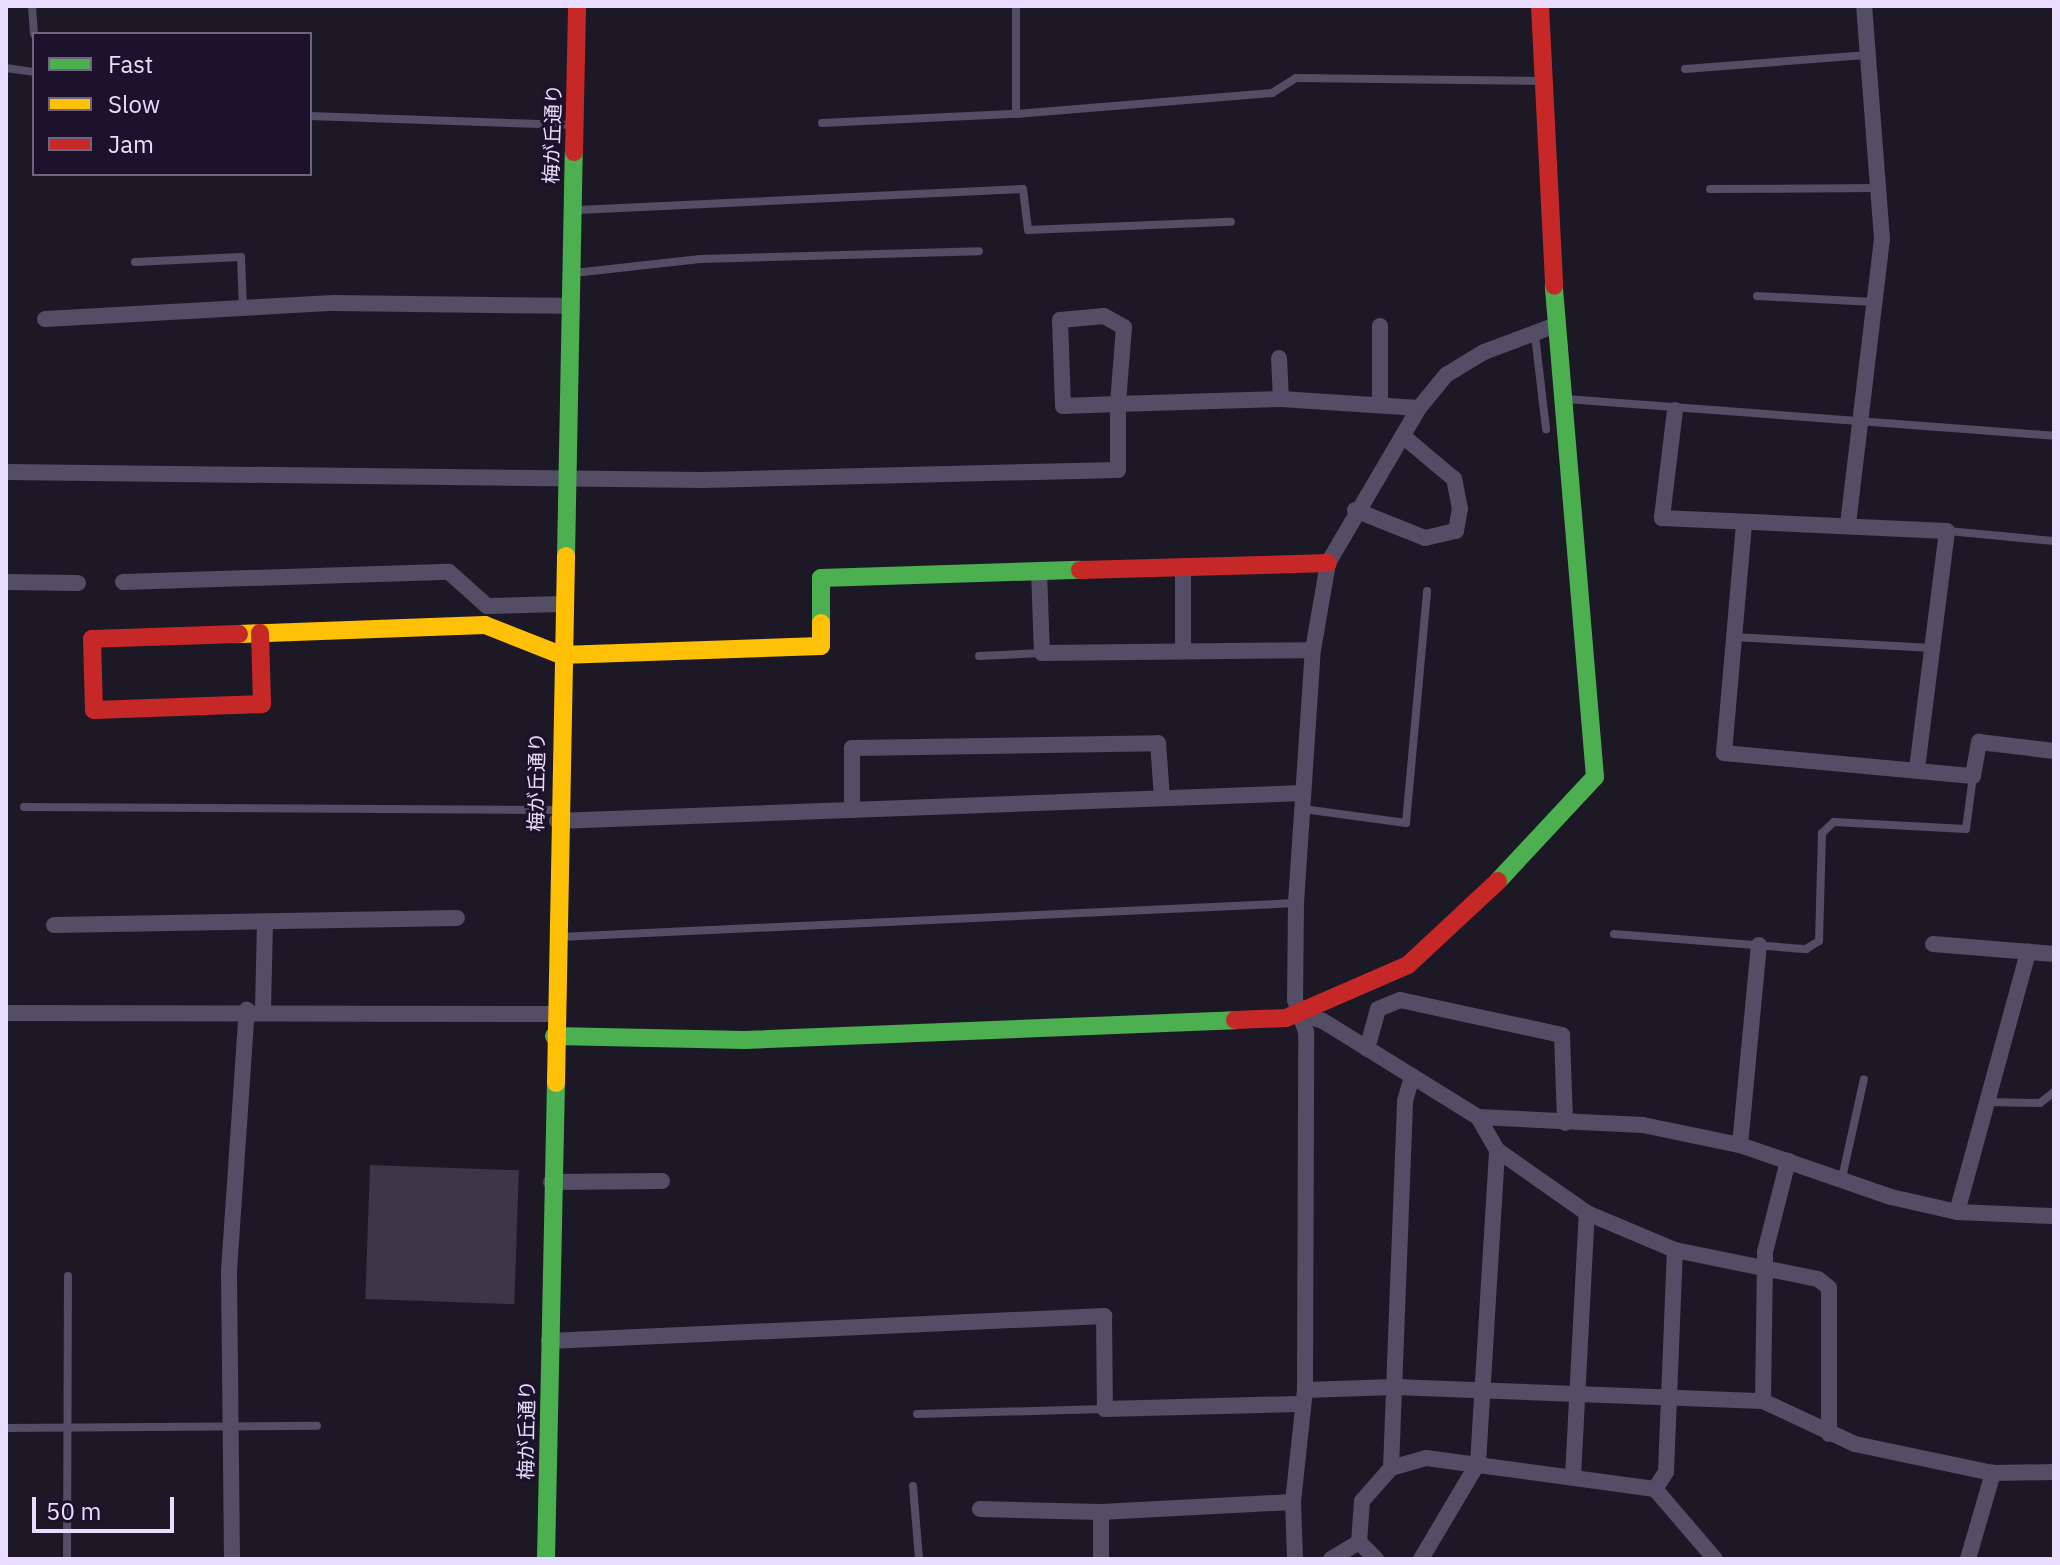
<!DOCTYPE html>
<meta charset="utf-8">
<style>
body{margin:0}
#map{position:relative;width:2060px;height:1565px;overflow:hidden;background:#1d1826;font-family:"IBM Plex Sans","Noto Sans JP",sans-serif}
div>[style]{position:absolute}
.building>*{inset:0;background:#3d3647;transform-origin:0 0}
.lane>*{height:8px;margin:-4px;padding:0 4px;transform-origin:4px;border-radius:4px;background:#534d66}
.street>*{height:16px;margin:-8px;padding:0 8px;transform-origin:8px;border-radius:8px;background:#534d66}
.fast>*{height:18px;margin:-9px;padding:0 9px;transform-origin:9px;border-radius:9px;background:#4caf50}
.slow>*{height:18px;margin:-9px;padding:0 9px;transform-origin:9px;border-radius:9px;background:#ffc107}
.jam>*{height:18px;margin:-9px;padding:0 9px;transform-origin:9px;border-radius:9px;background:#c62828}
span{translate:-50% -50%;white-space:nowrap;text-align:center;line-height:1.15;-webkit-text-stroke:6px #1c122c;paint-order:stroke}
.street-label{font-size:20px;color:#e8ddff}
.frame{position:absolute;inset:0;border:8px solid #e8ddff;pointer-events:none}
.legend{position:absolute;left:32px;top:32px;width:280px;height:144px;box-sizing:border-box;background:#1c122c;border:2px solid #6e6380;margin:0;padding:10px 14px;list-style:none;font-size:24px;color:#e8ddff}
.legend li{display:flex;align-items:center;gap:16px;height:40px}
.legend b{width:40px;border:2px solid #6e6380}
.scale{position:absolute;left:32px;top:1497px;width:142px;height:36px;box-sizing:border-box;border:4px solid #e8ddff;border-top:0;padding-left:10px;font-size:24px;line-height:28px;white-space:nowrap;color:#e8ddff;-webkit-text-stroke:6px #1c122c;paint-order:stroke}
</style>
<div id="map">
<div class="building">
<div style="left:370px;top:1165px;width:149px;height:134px;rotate:2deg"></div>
</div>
<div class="lane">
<div style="left:32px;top:6px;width:28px;rotate:86deg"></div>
<div style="left:6px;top:68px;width:28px;rotate:8deg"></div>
<div style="left:1685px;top:69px;width:184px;rotate:-4.4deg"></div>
<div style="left:1016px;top:114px;width:257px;rotate:-4.7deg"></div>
<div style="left:1272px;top:93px;width:28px;rotate:-32deg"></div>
<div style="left:1296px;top:78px;width:246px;rotate:0.7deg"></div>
<div style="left:310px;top:116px;width:261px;rotate:2deg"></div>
<div style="left:822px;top:123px;width:194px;rotate:-2.7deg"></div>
<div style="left:1016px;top:114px;width:108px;rotate:-90deg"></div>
<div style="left:1710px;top:189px;width:168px;rotate:-0.3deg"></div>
<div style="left:578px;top:210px;width:445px;rotate:-2.7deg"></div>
<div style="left:1023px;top:189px;width:41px;rotate:83deg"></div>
<div style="left:1028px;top:230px;width:203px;rotate:-2.3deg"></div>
<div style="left:135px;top:262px;width:106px;rotate:-2.7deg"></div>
<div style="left:241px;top:257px;width:51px;rotate:87.8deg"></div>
<div style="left:574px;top:273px;width:127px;rotate:-6.3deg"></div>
<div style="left:700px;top:259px;width:279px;rotate:-1.6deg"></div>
<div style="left:1757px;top:296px;width:117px;rotate:2.9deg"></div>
<div style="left:1535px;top:335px;width:95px;rotate:83.3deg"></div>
<div style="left:1566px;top:399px;width:489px;rotate:4.3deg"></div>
<div style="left:1948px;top:531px;width:106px;rotate:5.4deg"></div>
<div style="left:1734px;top:637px;width:198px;rotate:3.2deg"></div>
<div style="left:979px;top:656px;width:63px;rotate:-2.7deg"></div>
<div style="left:24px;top:807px;width:533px;rotate:0.32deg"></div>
<div style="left:1303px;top:809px;width:104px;rotate:7.7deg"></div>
<div style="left:1406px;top:823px;width:233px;rotate:-84.8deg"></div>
<div style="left:1614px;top:934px;width:193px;rotate:4.5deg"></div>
<div style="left:1806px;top:949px;width:15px;rotate:-32deg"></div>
<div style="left:1819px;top:941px;width:108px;rotate:-88.4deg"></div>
<div style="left:1822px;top:833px;width:16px;rotate:-43deg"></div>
<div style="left:1834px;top:822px;width:132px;rotate:3deg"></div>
<div style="left:1966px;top:829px;width:53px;rotate:-82.5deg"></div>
<div style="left:560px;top:937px;width:737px;rotate:-2.64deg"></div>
<div style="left:1987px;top:1102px;width:53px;rotate:1.1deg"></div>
<div style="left:2040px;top:1103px;width:18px;rotate:-38deg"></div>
<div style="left:1842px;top:1178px;width:101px;rotate:-77.5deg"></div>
<div style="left:917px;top:1414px;width:188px;rotate:-1.5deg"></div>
<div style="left:6px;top:1428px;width:311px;rotate:-0.4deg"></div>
<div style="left:913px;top:1486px;width:73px;rotate:85.3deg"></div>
<div style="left:67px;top:1559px;width:283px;rotate:-89.8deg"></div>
</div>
<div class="street">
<div style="left:1104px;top:316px;width:23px;rotate:29deg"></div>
<div style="left:1124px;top:327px;width:77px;rotate:94.5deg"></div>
<div style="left:1118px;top:404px;width:55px;rotate:177.9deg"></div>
<div style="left:1063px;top:406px;width:86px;rotate:-92deg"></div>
<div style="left:1060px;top:320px;width:44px;rotate:-5.2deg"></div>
<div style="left:45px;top:319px;width:289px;rotate:-3.2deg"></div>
<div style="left:334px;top:303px;width:235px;rotate:0.7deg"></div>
<div style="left:1380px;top:326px;width:79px;rotate:90deg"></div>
<div style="left:1279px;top:358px;width:41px;rotate:87.2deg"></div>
<div style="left:1675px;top:410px;width:109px;rotate:96.9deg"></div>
<div style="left:1662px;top:518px;width:285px;rotate:2.6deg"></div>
<div style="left:1947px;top:531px;width:241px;rotate:97.2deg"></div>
<div style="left:6px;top:472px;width:698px;rotate:0.66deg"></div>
<div style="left:704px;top:480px;width:414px;rotate:-1.4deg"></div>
<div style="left:1118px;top:470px;width:66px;rotate:-90deg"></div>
<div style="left:1118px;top:404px;width:163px;rotate:-1.8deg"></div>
<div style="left:1281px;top:399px;width:138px;rotate:3.7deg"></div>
<div style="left:1355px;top:510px;width:75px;rotate:21.8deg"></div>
<div style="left:1425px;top:538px;width:32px;rotate:-13deg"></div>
<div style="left:1456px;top:531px;width:22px;rotate:-80deg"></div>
<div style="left:1460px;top:509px;width:31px;rotate:-101deg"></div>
<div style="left:1454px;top:479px;width:67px;rotate:-139.9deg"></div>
<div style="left:1744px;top:524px;width:230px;rotate:95deg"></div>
<div style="left:1724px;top:753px;width:250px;rotate:5.3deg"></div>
<div style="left:1973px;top:776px;width:35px;rotate:-80deg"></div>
<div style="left:1979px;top:742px;width:76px;rotate:6.8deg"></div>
<div style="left:1848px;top:524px;width:287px;rotate:-83.2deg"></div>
<div style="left:1882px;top:239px;width:234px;rotate:-94.4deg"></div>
<div style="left:1039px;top:571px;width:82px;rotate:87.9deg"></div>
<div style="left:1042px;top:653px;width:271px;rotate:-0.6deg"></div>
<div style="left:6px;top:582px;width:72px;rotate:0.8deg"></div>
<div style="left:123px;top:582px;width:326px;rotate:-1.8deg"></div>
<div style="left:449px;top:572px;width:51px;rotate:41.8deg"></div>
<div style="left:487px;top:606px;width:75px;rotate:-1.5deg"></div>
<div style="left:1183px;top:649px;width:83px;rotate:-90deg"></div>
<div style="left:852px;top:810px;width:62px;rotate:-90deg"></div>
<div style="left:852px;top:748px;width:306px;rotate:-0.9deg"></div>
<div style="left:1158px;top:743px;width:55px;rotate:85.8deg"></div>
<div style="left:557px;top:821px;width:746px;rotate:-2.15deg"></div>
<div style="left:54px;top:925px;width:403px;rotate:-1deg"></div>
<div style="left:1933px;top:944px;width:121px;rotate:4.7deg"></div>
<div style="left:263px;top:1010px;width:87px;rotate:-88.7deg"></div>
<div style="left:6px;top:1013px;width:548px;rotate:0.1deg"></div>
<div style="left:1299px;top:1014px;width:25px;rotate:16deg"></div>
<div style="left:1323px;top:1021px;width:182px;rotate:31.8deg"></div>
<div style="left:1478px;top:1117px;width:165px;rotate:2.8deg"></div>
<div style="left:1643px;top:1125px;width:99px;rotate:11.7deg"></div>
<div style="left:1740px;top:1145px;width:160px;rotate:19deg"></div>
<div style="left:1891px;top:1197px;width:68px;rotate:12.8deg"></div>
<div style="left:1957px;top:1212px;width:97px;rotate:2.4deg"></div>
<div style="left:1367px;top:1049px;width:41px;rotate:-74.6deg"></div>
<div style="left:1378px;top:1009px;width:24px;rotate:-22deg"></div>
<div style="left:1400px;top:1000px;width:166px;rotate:12.2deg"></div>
<div style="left:1562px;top:1035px;width:88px;rotate:88deg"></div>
<div style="left:1478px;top:1117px;width:38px;rotate:60deg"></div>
<div style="left:1497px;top:1150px;width:110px;rotate:35deg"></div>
<div style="left:1587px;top:1213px;width:95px;rotate:22.8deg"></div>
<div style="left:1675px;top:1250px;width:146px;rotate:11.5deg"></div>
<div style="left:1818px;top:1279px;width:14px;rotate:39deg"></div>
<div style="left:1829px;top:1288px;width:146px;rotate:90deg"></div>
<div style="left:1740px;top:1145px;width:201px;rotate:-84.6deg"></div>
<div style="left:551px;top:1182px;width:111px;rotate:-0.5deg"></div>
<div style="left:1957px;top:1212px;width:270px;rotate:-74.7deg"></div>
<div style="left:549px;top:1341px;width:556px;rotate:-2.58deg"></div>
<div style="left:1104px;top:1316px;width:93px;rotate:89.4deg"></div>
<div style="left:1105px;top:1409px;width:194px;rotate:-1.5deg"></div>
<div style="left:1305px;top:1390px;width:90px;rotate:-1.9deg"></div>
<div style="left:1395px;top:1387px;width:368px;rotate:2.2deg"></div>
<div style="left:1763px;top:1401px;width:102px;rotate:25.1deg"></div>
<div style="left:1855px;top:1444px;width:141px;rotate:11.9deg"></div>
<div style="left:1993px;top:1473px;width:61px;rotate:-0.9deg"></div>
<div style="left:1763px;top:1401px;width:149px;rotate:-89.2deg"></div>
<div style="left:1765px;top:1252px;width:94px;rotate:-75.8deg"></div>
<div style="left:1391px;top:1468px;width:367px;rotate:-87.8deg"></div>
<div style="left:1405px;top:1101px;width:26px;rotate:-74deg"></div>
<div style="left:1573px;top:1476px;width:263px;rotate:-87deg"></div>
<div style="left:1655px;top:1489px;width:20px;rotate:-57deg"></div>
<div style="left:1666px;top:1472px;width:222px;rotate:-87.7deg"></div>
<div style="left:980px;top:1509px;width:121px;rotate:1.4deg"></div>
<div style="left:232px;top:1559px;width:288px;rotate:-90.6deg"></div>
<div style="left:229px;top:1271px;width:262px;rotate:-86.1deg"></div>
<div style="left:1101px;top:1559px;width:47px;rotate:-90deg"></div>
<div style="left:1101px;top:1512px;width:192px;rotate:-3deg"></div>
<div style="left:1295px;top:1559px;width:57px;rotate:-92deg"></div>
<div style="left:1293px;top:1502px;width:113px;rotate:-83.9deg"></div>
<div style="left:1305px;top:1390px;width:358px;rotate:-89.8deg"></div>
<div style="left:1306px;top:1032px;width:34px;rotate:-109deg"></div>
<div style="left:1295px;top:1000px;width:97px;rotate:-89.4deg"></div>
<div style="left:1296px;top:903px;width:254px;rotate:-86.2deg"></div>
<div style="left:1313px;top:650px;width:88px;rotate:-80.2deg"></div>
<div style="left:1328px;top:563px;width:180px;rotate:-59.6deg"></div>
<div style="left:1419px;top:408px;width:43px;rotate:-50.7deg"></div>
<div style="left:1446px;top:375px;width:44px;rotate:-31.2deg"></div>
<div style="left:1484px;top:352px;width:77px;rotate:-20.6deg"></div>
<div style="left:1331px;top:1559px;width:33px;rotate:-31deg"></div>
<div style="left:1376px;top:1559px;width:24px;rotate:-135deg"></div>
<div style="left:1359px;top:1542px;width:41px;rotate:-85.8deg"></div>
<div style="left:1362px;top:1501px;width:44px;rotate:-48.7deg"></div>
<div style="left:1391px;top:1468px;width:36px;rotate:-16deg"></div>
<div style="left:1426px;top:1458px;width:231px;rotate:7.7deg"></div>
<div style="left:1655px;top:1489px;width:92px;rotate:49.4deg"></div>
<div style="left:1421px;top:1559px;width:112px;rotate:-59.3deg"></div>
<div style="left:1478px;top:1463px;width:314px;rotate:-86.5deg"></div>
<div style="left:1968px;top:1559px;width:90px;rotate:-73.8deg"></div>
</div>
<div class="fast">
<div style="left:566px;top:556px;width:404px;rotate:-88.9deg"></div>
<div style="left:821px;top:623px;width:45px;rotate:-90deg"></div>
<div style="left:821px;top:578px;width:259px;rotate:-1.8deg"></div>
<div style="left:1498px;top:881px;width:142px;rotate:-47deg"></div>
<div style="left:1595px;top:777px;width:493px;rotate:-94.8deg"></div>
<div style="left:554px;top:1036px;width:191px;rotate:1.2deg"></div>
<div style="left:745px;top:1040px;width:490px;rotate:-2.3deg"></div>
<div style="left:546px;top:1559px;width:476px;rotate:-88.8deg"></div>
</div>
<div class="slow">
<div style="left:239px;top:634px;width:246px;rotate:-2.1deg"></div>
<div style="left:485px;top:625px;width:82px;rotate:21.5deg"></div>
<div style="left:561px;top:655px;width:260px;rotate:-2deg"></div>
<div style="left:821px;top:646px;width:23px;rotate:-90deg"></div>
<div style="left:556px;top:1083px;width:527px;rotate:-88.91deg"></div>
</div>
<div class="jam">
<div style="left:1540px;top:6px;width:280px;rotate:87.1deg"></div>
<div style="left:574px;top:152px;width:146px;rotate:-88.8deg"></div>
<div style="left:1080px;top:570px;width:248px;rotate:-1.6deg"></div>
<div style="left:239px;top:634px;width:147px;rotate:178.1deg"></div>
<div style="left:92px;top:639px;width:71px;rotate:88.4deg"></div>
<div style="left:94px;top:710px;width:168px;rotate:-2deg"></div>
<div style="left:262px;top:704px;width:71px;rotate:-91.6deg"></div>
<div style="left:1235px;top:1020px;width:51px;rotate:-2.2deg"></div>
<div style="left:1286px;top:1018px;width:133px;rotate:-23.5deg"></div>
<div style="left:1408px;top:965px;width:123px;rotate:-43deg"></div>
</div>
<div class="street-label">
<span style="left:552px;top:134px;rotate:-88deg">梅が丘通り</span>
<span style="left:536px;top:782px;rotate:-89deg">梅が丘通り</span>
<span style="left:526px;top:1430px;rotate:-89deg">梅が丘通り</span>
</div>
<div class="frame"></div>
<ul class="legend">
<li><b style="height:10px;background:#4caf50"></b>Fast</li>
<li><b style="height:10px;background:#ffc107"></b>Slow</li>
<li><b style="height:10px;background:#c62828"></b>Jam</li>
</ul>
<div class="scale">50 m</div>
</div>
